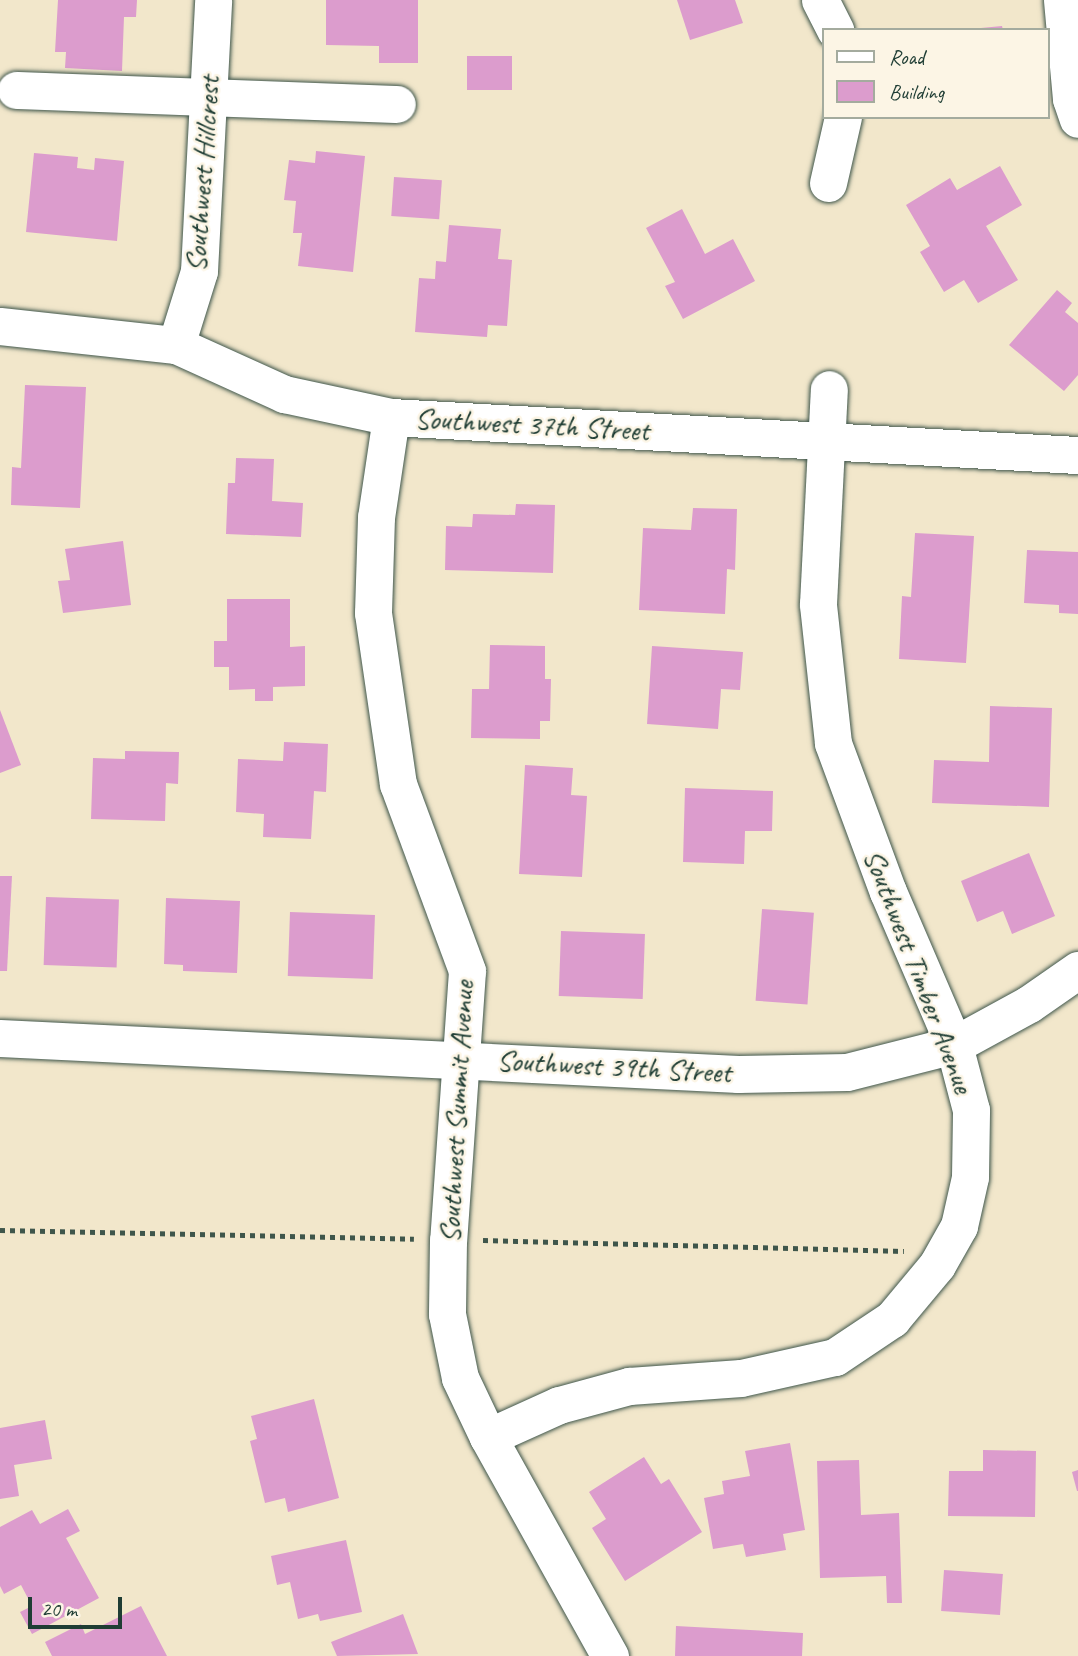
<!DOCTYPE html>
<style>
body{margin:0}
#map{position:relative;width:1078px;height:1656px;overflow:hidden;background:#f2e7cb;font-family:Caveat,sans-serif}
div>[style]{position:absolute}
.building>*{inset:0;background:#dc9ccd;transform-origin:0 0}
.path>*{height:4.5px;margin-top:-2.25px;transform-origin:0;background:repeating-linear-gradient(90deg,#3f564b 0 5px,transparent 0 10px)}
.roads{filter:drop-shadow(0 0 2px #3f564b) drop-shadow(0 0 2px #3f564b)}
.minor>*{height:37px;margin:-18.5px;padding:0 18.5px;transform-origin:18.5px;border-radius:18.5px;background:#fff}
span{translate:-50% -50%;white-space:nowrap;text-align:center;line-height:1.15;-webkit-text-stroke:5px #fcf5e5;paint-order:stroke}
.street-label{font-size:30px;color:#1f3d34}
.legend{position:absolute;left:822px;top:28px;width:228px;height:91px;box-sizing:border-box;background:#fcf5e5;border:2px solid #a4ab9e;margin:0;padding:9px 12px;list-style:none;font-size:21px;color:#1f3d34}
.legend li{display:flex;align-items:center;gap:14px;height:35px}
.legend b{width:35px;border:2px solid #a4ab9e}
.scale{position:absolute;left:28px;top:1597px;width:94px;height:32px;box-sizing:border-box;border:4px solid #1f3d34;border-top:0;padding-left:9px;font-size:21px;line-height:24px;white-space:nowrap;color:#1f3d34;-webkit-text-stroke:5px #fcf5e5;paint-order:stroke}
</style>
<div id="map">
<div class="building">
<div style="clip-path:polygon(58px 0,137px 0,136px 17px,124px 17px,122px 71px,65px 68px,66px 52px,55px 52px)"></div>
<div style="clip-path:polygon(326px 0,418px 0,418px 63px,379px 63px,379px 46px,326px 45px)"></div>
<div style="clip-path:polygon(677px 0,735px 0,743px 23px,690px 40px)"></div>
<div style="clip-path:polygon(1002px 26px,1003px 30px,981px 30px,981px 28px)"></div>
<div style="left:467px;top:56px;width:45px;height:34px"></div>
<div style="clip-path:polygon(316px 151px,365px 156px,353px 272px,298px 266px,302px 233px,293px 233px,296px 201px,284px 200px,289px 160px,315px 163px)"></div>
<div style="clip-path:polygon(34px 153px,78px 157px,77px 168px,94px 170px,95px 158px,124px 161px,117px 241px,26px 232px)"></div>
<div style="clip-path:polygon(1000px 166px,1022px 205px,986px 226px,1018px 280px,978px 303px,964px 280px,944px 292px,920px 252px,930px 246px,906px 205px,950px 178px,957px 190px)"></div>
<div style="left:394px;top:177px;width:48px;height:39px;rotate:4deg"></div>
<div style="clip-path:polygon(682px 209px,705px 254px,733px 239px,755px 281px,683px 319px,665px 286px,675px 282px,646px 228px)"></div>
<div style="clip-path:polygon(449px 225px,501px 229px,498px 259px,512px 260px,507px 326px,488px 325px,487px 337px,415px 332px,419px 278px,435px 279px,436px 261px,446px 262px)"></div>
<div style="clip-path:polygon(1057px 290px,1072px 303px,1065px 312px,1078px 323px,1078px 375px,1064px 391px,1009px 345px)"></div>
<div style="clip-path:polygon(25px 385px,86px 387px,80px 508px,11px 505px,12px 467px,21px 468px)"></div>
<div style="clip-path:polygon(236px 458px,274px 459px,272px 501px,303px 503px,301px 537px,226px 534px,228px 483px,235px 483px)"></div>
<div style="clip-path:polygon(516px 504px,555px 505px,553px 573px,445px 570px,446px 526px,472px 527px,473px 514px,515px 515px)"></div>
<div style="clip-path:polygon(693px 508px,737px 509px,735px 570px,727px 569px,725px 614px,639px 610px,643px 528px,691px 530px)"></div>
<div style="clip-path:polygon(915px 533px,974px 536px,966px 663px,899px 659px,902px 596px,911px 597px)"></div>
<div style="clip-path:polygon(123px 541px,131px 605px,63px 613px,58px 581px,70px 580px,65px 549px)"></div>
<div style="clip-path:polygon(1027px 550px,1078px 552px,1078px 614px,1059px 613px,1059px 605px,1024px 603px)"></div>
<div style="clip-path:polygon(227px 599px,290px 599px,290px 647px,305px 646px,305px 686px,273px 687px,273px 701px,255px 701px,255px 689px,229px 690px,229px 667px,214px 667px,214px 641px,227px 641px)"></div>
<div style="clip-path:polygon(490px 645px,545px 646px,545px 679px,551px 679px,550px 721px,540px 721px,540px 739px,471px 738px,472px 689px,489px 689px)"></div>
<div style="clip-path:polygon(652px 646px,743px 652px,740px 690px,721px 689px,718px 729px,647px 724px)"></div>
<div style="clip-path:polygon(990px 706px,1052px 708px,1049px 807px,932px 803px,934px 760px,989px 762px)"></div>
<div style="clip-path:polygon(0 710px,21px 765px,0 773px)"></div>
<div style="clip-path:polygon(284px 742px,328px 744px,326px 792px,314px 791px,311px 839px,263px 837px,264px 814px,236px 812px,238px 759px,283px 761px)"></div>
<div style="clip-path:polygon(125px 751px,179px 752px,178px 784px,166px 783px,165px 821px,91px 819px,93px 758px,125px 759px)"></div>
<div style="clip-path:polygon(525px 765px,573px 768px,571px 795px,587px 796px,582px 877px,519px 874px)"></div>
<div style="clip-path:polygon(685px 788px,773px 791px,772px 831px,745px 831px,744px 864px,683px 862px)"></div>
<div style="clip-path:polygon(1029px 853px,1055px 916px,1012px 934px,1003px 911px,977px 922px,961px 881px)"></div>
<div style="clip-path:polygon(0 876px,12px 876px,7px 971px,0 971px)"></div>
<div style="left:46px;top:897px;width:73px;height:68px;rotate:2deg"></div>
<div style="clip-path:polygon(166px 898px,240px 901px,237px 973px,183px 971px,183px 965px,164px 964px)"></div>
<div style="left:762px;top:909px;width:52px;height:92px;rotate:4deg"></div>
<div style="left:290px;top:912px;width:85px;height:64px;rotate:2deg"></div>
<div style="left:561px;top:931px;width:84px;height:65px;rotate:2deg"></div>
<div style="clip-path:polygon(314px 1399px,339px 1498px,288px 1512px,285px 1498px,265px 1503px,250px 1441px,257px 1439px,251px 1416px)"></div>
<div style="clip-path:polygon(45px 1420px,52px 1459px,14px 1465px,19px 1496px,0 1499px,0 1428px)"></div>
<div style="clip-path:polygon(790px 1443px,805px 1530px,783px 1534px,786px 1550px,746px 1557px,743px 1544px,713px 1549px,704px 1498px,724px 1494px,722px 1481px,750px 1476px,745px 1451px)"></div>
<div style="clip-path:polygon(983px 1450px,1036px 1451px,1035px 1517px,948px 1516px,949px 1471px,983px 1471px)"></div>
<div style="clip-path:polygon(644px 1457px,661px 1484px,669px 1479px,702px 1532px,625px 1581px,592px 1528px,606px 1519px,589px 1492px)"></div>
<div style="clip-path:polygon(859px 1460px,861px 1515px,899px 1513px,902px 1603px,887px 1603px,886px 1576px,820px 1578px,817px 1461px)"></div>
<div style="clip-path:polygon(1078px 1470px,1078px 1491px,1077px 1491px,1072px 1472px)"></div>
<div style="clip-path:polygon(68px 1509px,80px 1531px,66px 1538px,99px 1598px,32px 1634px,20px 1612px,32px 1606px,21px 1585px,4px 1594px,0 1586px,0 1527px,32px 1510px,40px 1524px)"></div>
<div style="clip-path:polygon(346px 1540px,362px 1612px,320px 1621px,318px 1614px,298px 1619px,290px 1582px,277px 1585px,271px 1556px)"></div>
<div style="left:944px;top:1570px;width:59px;height:41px;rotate:4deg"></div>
<div style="clip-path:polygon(141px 1606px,167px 1656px,52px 1656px,45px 1642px,81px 1624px,85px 1634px)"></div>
<div style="clip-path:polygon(403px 1614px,418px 1654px,337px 1656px,331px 1642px)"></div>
<div style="clip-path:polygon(676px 1626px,803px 1633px,802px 1656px,675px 1656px)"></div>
</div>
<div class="path">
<div style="left:0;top:1230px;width:414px;rotate:1.2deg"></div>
<div style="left:483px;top:1240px;width:421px;rotate:1.5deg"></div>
</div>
<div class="roads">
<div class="minor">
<div style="left:820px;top:0;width:34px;rotate:63deg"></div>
<div style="left:1062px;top:0;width:99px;rotate:84.8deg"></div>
<div style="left:1071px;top:99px;width:21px;rotate:71deg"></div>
<div style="left:16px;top:90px;width:381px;rotate:2.1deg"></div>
<div style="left:828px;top:183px;width:68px;rotate:-77.2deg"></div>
<div style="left:0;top:326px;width:177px;rotate:6.2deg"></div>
<div style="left:176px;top:345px;width:119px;rotate:24.4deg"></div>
<div style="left:284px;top:394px;width:109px;rotate:12.1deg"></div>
<div style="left:391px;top:417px;width:688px;rotate:3.17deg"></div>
<div style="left:176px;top:345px;width:77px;rotate:-72.7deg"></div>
<div style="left:199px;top:271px;width:271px;rotate:-87deg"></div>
<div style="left:391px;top:417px;width:101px;rotate:98.5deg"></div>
<div style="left:376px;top:517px;width:96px;rotate:91.8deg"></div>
<div style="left:373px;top:613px;width:173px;rotate:81.7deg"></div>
<div style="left:398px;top:784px;width:199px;rotate:69.7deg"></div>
<div style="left:467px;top:971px;width:270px;rotate:94deg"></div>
<div style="left:448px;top:1240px;width:74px;rotate:90.8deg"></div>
<div style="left:447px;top:1314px;width:65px;rotate:78.5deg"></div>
<div style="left:460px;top:1378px;width:65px;rotate:64.6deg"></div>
<div style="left:488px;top:1437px;width:251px;rotate:60.9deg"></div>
<div style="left:0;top:1038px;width:739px;rotate:2.79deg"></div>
<div style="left:738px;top:1074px;width:109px;rotate:-1.1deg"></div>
<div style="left:847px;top:1072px;width:110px;rotate:-14.2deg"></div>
<div style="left:954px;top:1045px;width:85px;rotate:-28.7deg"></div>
<div style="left:1029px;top:1004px;width:60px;rotate:-34.8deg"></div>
<div style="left:488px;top:1437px;width:78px;rotate:-24.3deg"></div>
<div style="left:559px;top:1405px;width:73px;rotate:-15.2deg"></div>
<div style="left:629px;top:1386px;width:112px;rotate:-4.1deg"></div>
<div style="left:741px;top:1378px;width:96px;rotate:-12.6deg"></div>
<div style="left:835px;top:1357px;width:69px;rotate:-33.7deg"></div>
<div style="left:892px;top:1319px;width:70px;rotate:-50.2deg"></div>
<div style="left:937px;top:1265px;width:45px;rotate:-60.6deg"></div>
<div style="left:959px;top:1226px;width:50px;rotate:-77.3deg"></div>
<div style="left:970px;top:1177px;width:67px;rotate:-89.1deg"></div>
<div style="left:971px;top:1110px;width:67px;rotate:-104.7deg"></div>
<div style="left:954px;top:1045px;width:167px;rotate:-113.3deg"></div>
<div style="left:888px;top:892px;width:159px;rotate:-110.3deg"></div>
<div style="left:833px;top:743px;width:140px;rotate:-96.2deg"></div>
<div style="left:818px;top:604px;width:215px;rotate:-87.1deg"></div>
</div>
</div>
<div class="street-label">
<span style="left:202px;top:174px;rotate:-86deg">Southwest Hillcrest</span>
<span style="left:532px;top:424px;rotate:3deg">Southwest 37th Street</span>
<span style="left:919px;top:971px;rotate:69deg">Southwest Timber Avenue</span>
<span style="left:614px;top:1066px;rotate:3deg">Southwest 39th Street</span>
<span style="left:456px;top:1112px;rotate:-87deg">Southwest Summit Avenue</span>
</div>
<ul class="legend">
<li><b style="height:9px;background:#fff"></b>Road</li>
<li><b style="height:19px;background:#dc9ccd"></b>Building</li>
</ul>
<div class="scale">20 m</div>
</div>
